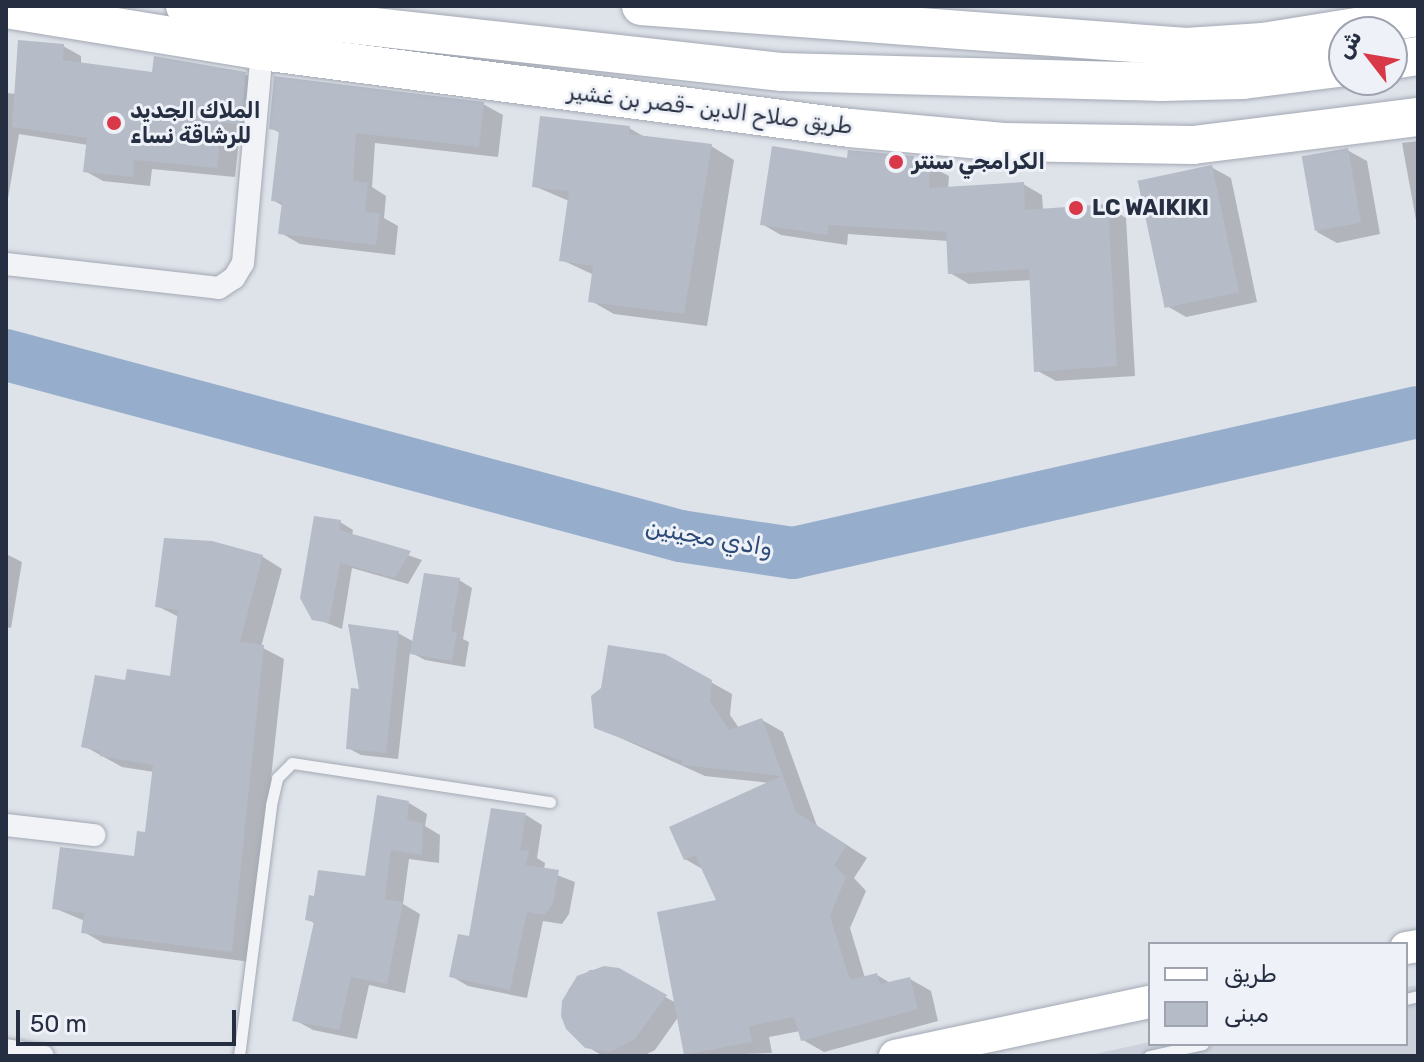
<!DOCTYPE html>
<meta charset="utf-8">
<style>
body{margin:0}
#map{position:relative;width:1424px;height:1062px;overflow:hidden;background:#dee2e9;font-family:Rubik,Vazirmatn,sans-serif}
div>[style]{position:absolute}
.built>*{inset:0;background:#ccd1db}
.shadow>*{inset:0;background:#0003}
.river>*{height:52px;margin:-26px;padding:0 26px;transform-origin:26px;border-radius:26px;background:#96aecc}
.building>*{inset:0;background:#b5bbc7;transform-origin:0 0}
.roads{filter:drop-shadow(0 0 2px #a3a9b4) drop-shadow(0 0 2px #a3a9b4)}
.service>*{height:11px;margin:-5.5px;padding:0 5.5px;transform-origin:5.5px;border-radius:5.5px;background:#f2f3f7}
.minor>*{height:22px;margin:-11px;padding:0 11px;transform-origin:11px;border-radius:11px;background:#f2f3f7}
.secondary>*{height:32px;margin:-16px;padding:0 16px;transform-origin:16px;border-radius:16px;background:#fff}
.trunk>*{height:38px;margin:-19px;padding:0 19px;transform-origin:19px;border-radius:19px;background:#fff}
.dots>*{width:22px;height:22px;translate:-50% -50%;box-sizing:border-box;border:4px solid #eef1f7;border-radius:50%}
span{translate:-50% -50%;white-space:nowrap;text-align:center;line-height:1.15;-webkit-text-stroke:6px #eef1f7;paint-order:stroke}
.street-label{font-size:22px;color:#262f42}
.poi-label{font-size:22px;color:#262f42;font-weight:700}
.left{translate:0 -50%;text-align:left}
.water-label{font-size:24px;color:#2d4b79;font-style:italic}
.frame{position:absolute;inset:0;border:8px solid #262f42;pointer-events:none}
.legend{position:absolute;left:1148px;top:942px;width:260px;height:104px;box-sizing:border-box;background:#eef1f7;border:2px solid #9ea3af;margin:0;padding:10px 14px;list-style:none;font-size:24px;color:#262f42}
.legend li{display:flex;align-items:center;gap:16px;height:40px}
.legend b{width:40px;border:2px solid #9ea3af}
.north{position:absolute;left:1328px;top:16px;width:80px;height:80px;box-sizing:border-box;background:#eef1f7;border:2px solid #9ea3af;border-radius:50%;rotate:301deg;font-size:22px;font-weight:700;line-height:32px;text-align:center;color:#262f42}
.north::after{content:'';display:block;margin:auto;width:28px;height:36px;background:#d93848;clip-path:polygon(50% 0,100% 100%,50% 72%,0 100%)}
.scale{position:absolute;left:16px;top:1010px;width:220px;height:36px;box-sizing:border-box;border:4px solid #262f42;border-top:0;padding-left:10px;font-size:24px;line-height:28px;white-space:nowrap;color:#262f42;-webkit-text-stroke:6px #eef1f7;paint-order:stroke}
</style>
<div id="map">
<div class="built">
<div style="clip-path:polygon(1418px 985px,1418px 1056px,1086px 1056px,1150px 1042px,1406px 1044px,1406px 987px)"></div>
</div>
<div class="shadow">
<div style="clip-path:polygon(63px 46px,81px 56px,81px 65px,154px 75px,245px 74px,263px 85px,259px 134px,240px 131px,235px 177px,152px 169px,150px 186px,103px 181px,85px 171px,88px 145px,19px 134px,6px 210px,6px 93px,17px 94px)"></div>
<div style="clip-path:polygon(483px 104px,503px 115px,498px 157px,375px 143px,372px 187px,386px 196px,384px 218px,398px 226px,395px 255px,300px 244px,281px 233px,283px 206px,273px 200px,280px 133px,271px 128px)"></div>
<div style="clip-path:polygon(629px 128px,648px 139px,711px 146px,734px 160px,707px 326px,614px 314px,591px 301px,594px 275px,562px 260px,569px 201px,534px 186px)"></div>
<div style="clip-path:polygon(1418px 141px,1418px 231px,1402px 143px)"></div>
<div style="clip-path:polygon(1347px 150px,1367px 161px,1380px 234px,1337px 243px,1317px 232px)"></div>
<div style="clip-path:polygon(914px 158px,949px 176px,948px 189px,1023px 184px,1042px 195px,1043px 210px,1107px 206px,1126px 218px,1135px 376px,1056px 381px,1036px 370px,1031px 280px,969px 284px,950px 273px,948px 241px,848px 234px,847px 245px,781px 235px,762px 224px,849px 160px)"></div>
<div style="clip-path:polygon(1211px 167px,1231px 178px,1257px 302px,1186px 317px,1167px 306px)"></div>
<div style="clip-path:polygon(340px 522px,353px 530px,352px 536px,422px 560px,408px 584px,352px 568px,342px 629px,314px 618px)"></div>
<div style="clip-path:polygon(211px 543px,263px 557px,282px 569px,261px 647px,284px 659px,251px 962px,103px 943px,84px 932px,85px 921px,54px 908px,136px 858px,147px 834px,154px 772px,122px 767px,84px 746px,126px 683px,172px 678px,179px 617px,157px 606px)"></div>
<div style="clip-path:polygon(6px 554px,22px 562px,11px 628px,6px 627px)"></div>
<div style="clip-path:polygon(459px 580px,472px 588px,463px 639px,469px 642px,465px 667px,425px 660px,410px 652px,398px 759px,361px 755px,348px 748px,362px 691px,398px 633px,414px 642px)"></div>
<div style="clip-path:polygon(664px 656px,732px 694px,730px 715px,739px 728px,762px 720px,783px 732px,817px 826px,867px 858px,854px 878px,866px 891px,850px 928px,865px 978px,877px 975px,892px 984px,910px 979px,931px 991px,938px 1021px,824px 1052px,803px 1040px,800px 1031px,769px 1037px,772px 1053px,689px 1056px,679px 1016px,655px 1050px,643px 1056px,603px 1056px,586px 1046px,564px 1001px,569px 989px,590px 970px,618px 970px,676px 1003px,719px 902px,704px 870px,685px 859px,770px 783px,705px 776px,596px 727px)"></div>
<div style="clip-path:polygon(409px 803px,427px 814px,425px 826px,440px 835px,439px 863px,409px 859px,403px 904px,420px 914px,405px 993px,369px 985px,357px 1039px,313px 1030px,295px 1020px,315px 924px,308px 919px,367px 878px)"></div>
<div style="clip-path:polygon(526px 815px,542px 825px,537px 858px,545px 863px,544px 870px,575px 882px,569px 914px,562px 924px,543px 921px,527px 998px,468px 986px,451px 976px)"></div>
</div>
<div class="river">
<div style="left:6px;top:355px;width:698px;rotate:15.03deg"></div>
<div style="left:680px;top:536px;width:114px;rotate:8.6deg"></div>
<div style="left:793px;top:553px;width:641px;rotate:-12.71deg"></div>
</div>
<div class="building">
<div style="clip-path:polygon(18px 40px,64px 44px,63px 60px,152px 72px,154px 56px,246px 72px,241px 125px,222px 122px,217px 168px,134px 160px,133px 177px,83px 172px,87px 138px,12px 127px)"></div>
<div style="clip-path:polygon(274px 76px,484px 102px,479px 147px,356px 133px,353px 181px,368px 183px,365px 212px,380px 213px,376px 245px,278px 234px,282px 202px,271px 201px,279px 131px,269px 129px)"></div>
<div style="clip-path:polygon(540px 116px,630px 126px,629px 134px,712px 144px,684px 314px,588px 302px,593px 266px,559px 261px,569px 191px,532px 187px)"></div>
<div style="clip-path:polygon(772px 146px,847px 158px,848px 150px,914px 156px,914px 162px,930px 163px,929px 188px,1024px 182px,1025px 210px,1108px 204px,1117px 366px,1034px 372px,1029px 269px,948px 274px,946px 232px,829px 225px,827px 235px,760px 225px)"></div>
<div style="left:1348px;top:148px;width:76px;height:47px;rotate:80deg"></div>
<div style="left:1212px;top:165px;width:130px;height:76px;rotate:78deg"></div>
<div style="clip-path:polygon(314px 516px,341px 520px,339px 530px,411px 551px,395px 578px,340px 563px,329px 623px,312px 620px,300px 598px)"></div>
<div style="clip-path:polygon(164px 538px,212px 541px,263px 555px,240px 642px,264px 645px,232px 952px,81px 933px,84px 913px,52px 909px,60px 847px,134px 856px,137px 831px,145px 832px,153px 765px,100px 756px,99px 751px,81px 747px,95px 675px,125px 680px,127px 669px,170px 676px,178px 610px,155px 607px)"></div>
<div style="clip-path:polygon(424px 573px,460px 578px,451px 631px,457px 633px,452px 661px,410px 654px)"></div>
<div style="clip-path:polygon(348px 624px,399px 631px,386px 753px,346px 749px,351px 688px,359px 689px)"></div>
<div style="clip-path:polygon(608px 645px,665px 654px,712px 680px,710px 701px,729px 730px,762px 718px,796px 812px,847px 845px,834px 865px,846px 877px,830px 916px,850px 980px,877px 973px,880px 984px,910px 977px,918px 1009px,801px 1041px,794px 1017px,749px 1026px,752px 1042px,684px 1055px,657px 912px,716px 900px,695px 855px,684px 860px,669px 827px,781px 776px,682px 765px,682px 761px,594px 728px,591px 696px,601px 688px)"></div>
<div style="clip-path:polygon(377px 795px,409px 801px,407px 820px,423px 823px,422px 855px,391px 850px,385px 899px,403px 902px,387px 984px,351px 977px,339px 1030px,292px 1021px,314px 922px,305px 920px,309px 895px,314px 896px,318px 870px,365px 876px)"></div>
<div style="clip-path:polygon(491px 808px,526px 813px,520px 850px,529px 851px,526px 865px,559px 870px,553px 904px,544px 915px,527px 912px,510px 990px,449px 977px,458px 934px,469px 936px)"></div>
<div style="clip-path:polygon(604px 966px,619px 968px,667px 995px,635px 1039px,611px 1052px,585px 1048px,566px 1029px,561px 1016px,562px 1001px,577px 976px)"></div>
</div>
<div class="roads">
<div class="service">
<div style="left:1406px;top:999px;width:12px;rotate:-14deg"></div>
<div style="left:239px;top:1056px;width:253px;rotate:-82.7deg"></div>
<div style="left:271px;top:805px;width:28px;rotate:-77deg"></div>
<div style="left:277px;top:778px;width:21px;rotate:-45deg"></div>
<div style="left:292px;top:763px;width:261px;rotate:8.6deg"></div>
<div style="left:1149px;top:1056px;width:55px;rotate:-12.5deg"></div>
</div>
<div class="minor">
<div style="left:6px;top:264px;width:214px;rotate:6.4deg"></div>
<div style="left:219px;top:288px;width:18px;rotate:-34deg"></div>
<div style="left:234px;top:278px;width:17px;rotate:-59deg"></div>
<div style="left:243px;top:263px;width:213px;rotate:-84.9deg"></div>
<div style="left:6px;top:825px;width:89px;rotate:6.5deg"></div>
<div style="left:6px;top:1050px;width:37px;rotate:9deg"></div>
</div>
<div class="secondary">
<div style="left:1406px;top:948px;width:12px;rotate:-9deg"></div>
<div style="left:895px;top:1056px;width:261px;rotate:-12deg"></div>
</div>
<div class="trunk">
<div style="left:185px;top:6px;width:601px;rotate:6.31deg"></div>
<div style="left:782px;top:72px;width:379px;rotate:1.5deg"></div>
<div style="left:1161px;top:82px;width:82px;rotate:-1.4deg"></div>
<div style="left:1243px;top:80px;width:102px;rotate:-7.3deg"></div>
<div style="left:641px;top:6px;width:547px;rotate:4.3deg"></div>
<div style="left:1186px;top:47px;width:77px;rotate:-3.7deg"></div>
<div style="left:1263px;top:42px;width:157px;rotate:-9.2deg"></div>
<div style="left:6px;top:9px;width:259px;rotate:9.3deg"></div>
<div style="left:262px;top:51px;width:593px;rotate:7.46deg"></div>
<div style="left:850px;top:128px;width:154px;rotate:5.2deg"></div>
<div style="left:1003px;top:142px;width:190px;rotate:0.9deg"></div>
<div style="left:1193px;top:145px;width:227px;rotate:-7.1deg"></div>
<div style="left:1392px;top:60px;width:26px;rotate:-9deg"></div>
</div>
</div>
<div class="dots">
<div style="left:114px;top:123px;background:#d93848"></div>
<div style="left:896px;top:162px;background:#d93848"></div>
<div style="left:1076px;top:208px;background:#d93848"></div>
</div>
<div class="street-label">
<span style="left:710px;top:109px;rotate:7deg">طريق صلاح الدين -قصر بن غشير</span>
</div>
<div class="poi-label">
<span class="left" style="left:130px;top:123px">الملاك الجديد<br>للرشاقة نساء</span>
<span class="left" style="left:912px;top:162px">الكرامجي سنتر</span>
<span class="left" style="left:1092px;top:208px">LC WAIKIKI</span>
</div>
<div class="water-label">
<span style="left:709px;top:538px;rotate:10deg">وادي مجينين</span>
</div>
<div class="frame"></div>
<ul class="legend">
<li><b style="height:10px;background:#fff"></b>طريق</li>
<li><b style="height:22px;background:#b5bbc7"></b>مبنى</li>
</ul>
<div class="north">ش</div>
<div class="scale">50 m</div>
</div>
